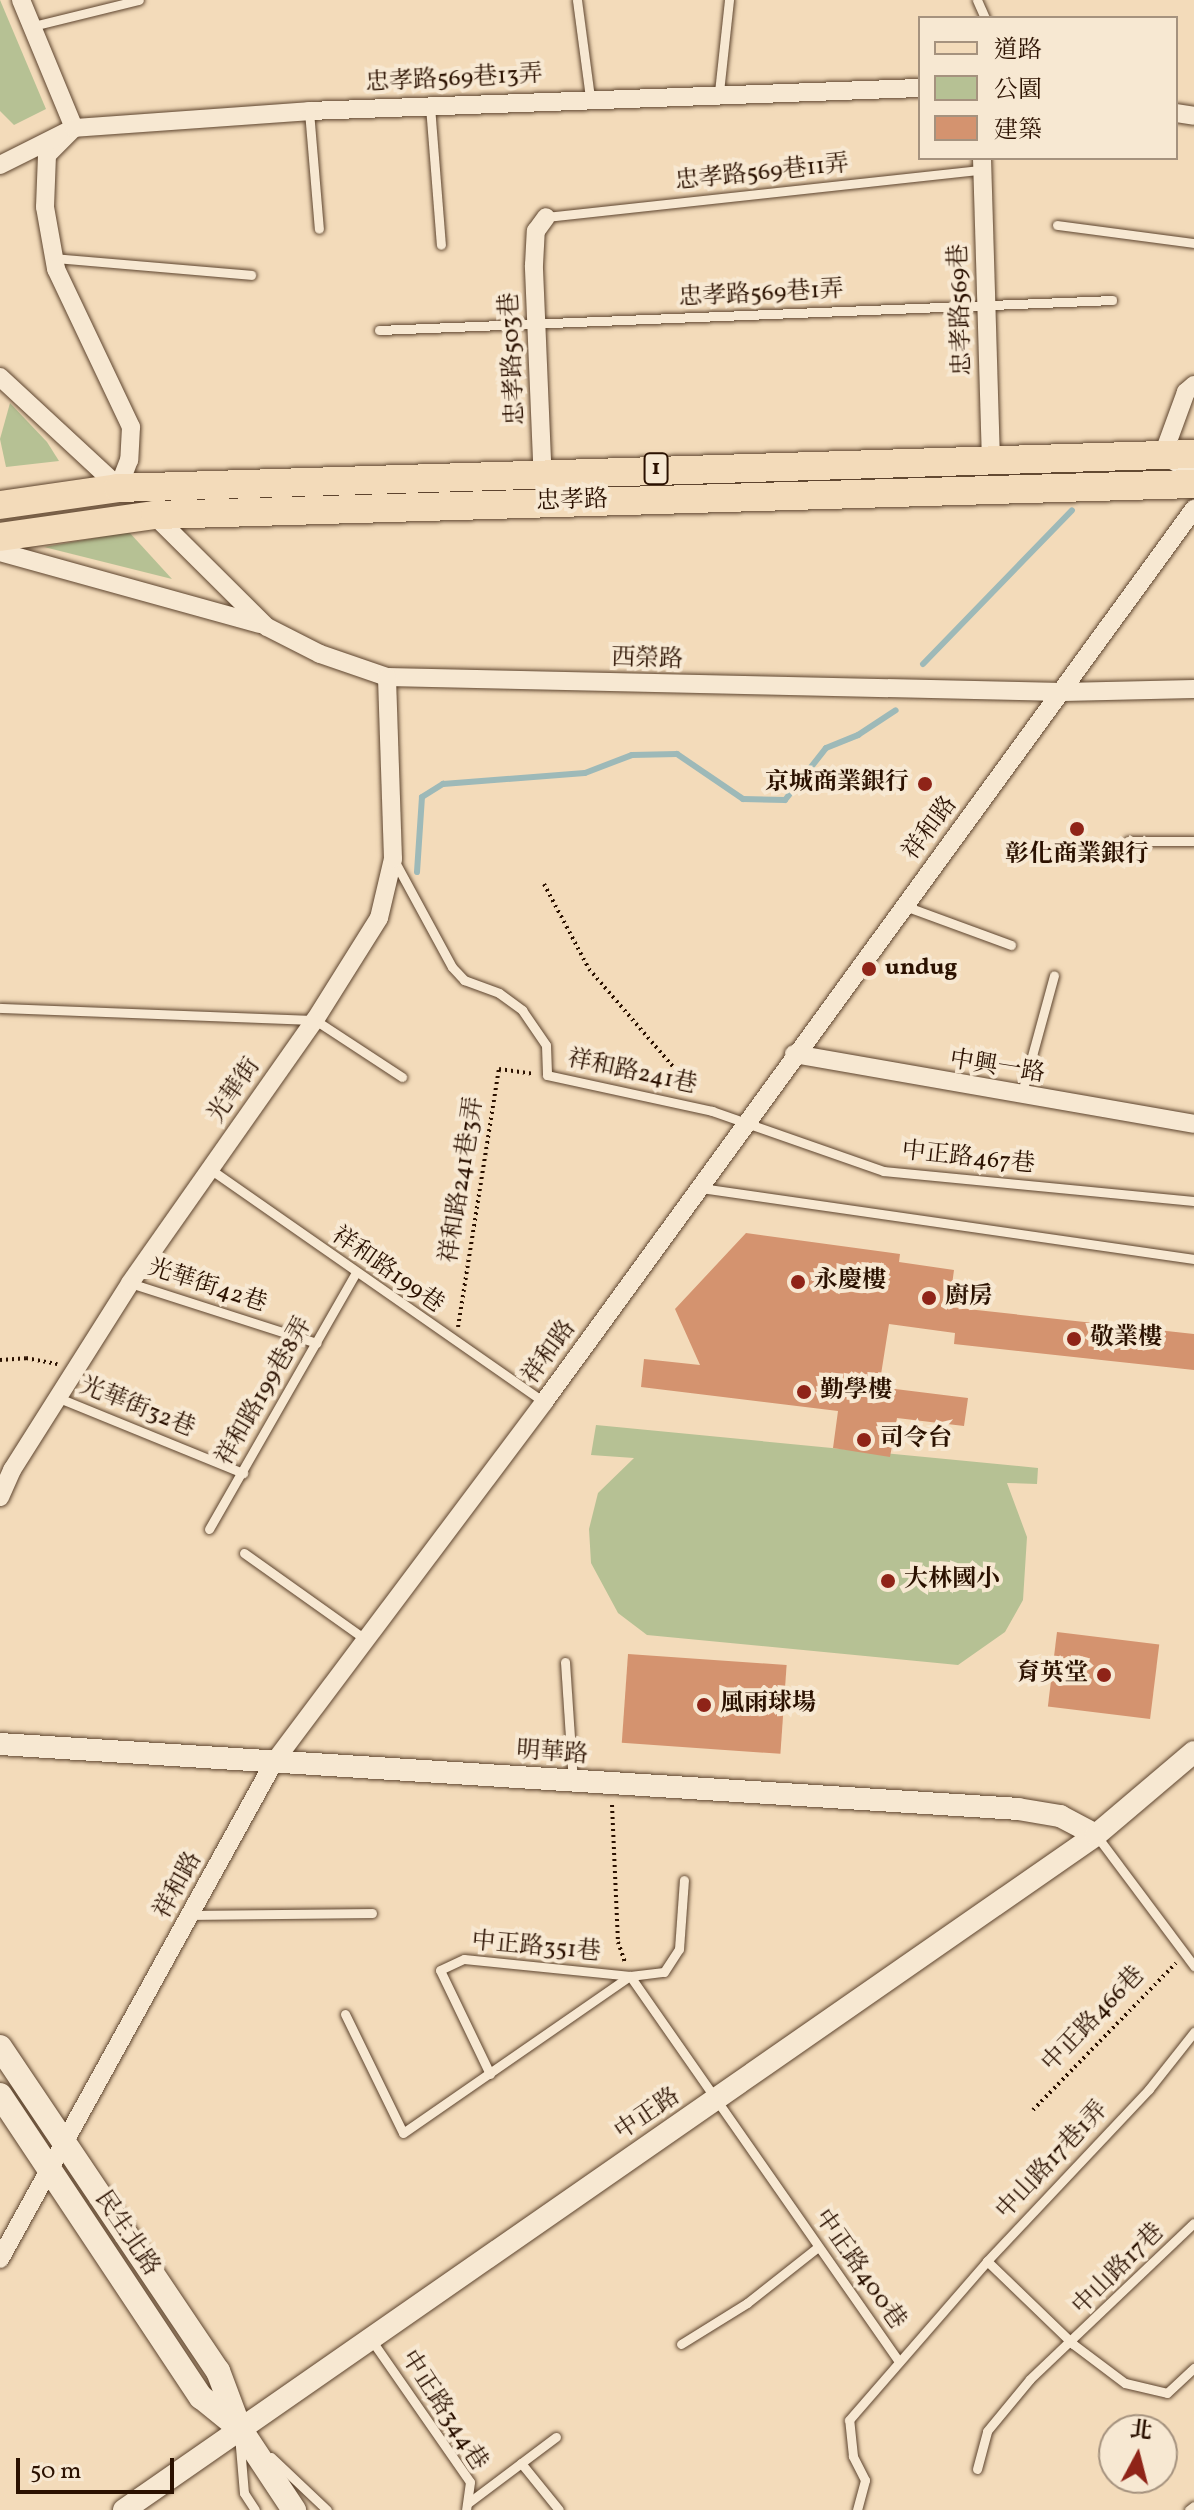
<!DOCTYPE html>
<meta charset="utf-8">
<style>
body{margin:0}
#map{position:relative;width:1194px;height:2510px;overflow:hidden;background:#f3dbba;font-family:Vollkorn,"Noto Serif TC",serif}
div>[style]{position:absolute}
.green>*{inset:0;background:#b6c194}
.stream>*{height:6px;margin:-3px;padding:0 3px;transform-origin:3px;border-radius:3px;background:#9db9b8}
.building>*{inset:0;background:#d4936f;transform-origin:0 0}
.path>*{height:4px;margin-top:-2px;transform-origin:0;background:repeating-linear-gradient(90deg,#2b1100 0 2px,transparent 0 6px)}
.roads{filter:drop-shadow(0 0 2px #5d442e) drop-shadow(0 0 2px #5d442e)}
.service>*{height:9px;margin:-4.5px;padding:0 4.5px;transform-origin:4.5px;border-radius:4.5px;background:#f7e8d2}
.minor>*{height:18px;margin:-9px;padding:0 9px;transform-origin:9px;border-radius:9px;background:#f7e8d2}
.tertiary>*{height:22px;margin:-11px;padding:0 11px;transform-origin:11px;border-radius:11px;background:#f7e8d2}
.secondary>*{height:24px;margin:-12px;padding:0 12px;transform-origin:12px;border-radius:12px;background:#f7e8d2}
.primary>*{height:28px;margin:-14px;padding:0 14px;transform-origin:14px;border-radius:14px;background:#f3dbba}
.dots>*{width:22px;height:22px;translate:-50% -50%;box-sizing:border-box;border:4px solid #f7e8d2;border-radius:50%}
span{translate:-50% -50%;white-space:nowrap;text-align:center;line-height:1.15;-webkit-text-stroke:8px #f7e8d2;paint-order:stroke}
.shield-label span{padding:2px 6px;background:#f7e8d2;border:2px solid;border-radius:6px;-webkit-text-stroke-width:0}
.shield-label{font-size:22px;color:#2b1100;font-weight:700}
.street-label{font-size:24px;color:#2b1100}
.poi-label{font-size:24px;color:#2b1100;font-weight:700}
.right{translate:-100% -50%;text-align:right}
.left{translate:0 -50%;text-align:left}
.legend{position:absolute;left:918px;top:16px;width:260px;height:144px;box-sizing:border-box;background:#f7e8d2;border:2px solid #a5927e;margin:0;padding:10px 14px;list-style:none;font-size:24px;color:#2b1100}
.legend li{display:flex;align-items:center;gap:16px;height:40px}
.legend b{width:40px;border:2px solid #a5927e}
.north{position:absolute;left:1098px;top:2414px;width:80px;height:80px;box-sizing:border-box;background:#f7e8d2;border:2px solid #a5927e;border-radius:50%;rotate:7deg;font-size:22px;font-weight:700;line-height:32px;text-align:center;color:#2b1100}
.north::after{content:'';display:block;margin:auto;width:28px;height:36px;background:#8f2418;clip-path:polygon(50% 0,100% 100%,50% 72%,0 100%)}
.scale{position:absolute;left:16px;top:2458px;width:158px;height:36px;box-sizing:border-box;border:4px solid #2b1100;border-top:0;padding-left:10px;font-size:24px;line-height:28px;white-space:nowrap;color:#2b1100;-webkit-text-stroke:6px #f7e8d2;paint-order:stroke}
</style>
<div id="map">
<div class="green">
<div style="clip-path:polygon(0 0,46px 109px,14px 125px,0 111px)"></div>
<div style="clip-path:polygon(10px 403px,47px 442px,59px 461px,6px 467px,0 439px)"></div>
<div style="clip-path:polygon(129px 532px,172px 579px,44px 547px)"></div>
<div style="clip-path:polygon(596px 1425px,1038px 1468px,1037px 1484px,1007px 1483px,1027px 1537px,1023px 1600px,1005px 1632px,958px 1665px,647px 1635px,618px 1613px,591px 1563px,589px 1529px,598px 1493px,634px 1458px,591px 1455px)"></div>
</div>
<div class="stream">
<div style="left:923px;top:664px;width:214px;rotate:-45.9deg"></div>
<div style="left:417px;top:872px;width:75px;rotate:-86.2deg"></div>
<div style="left:422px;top:797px;width:25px;rotate:-32deg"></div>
<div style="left:443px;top:784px;width:142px;rotate:-4.4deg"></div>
<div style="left:585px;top:773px;width:50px;rotate:-21deg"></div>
<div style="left:632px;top:755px;width:45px;rotate:-1.3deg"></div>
<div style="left:677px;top:754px;width:80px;rotate:34.3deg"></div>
<div style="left:743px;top:799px;width:42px;rotate:1.4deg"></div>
<div style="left:785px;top:800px;width:66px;rotate:-51.7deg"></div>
<div style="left:826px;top:748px;width:35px;rotate:-22deg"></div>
<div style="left:858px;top:735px;width:45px;rotate:-33.3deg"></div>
</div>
<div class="building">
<div style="clip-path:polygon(746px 1233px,900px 1254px,899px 1262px,954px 1270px,949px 1307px,1194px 1334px,1194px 1370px,954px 1344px,955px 1333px,889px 1324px,879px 1387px,968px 1398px,964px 1426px,897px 1418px,890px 1457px,833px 1448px,838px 1411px,641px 1387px,644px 1359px,700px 1365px,675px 1309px)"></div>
<div style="left:1057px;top:1632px;width:103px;height:75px;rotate:7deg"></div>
<div style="left:628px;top:1654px;width:159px;height:89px;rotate:4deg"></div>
</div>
<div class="path">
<div style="left:544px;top:884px;width:96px;rotate:62.1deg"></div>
<div style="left:589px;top:969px;width:161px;rotate:49.3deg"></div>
<div style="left:458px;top:1327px;width:261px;rotate:-81deg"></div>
<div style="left:499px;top:1069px;width:34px;rotate:8deg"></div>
<div style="left:0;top:1360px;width:26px;rotate:-4deg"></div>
<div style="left:26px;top:1358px;width:32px;rotate:11deg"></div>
<div style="left:612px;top:1805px;width:137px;rotate:87.5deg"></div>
<div style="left:618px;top:1942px;width:21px;rotate:71deg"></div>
<div style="left:1033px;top:2110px;width:205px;rotate:-45.8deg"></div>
</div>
<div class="roads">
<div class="service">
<div style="left:577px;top:0;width:99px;rotate:82.4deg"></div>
<div style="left:977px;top:0;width:20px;rotate:66deg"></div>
<div style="left:33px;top:26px;width:109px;rotate:-13.8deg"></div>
<div style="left:719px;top:92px;width:93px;rotate:-83.8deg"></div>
<div style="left:430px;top:106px;width:139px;rotate:85.5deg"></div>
<div style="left:309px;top:111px;width:118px;rotate:85.2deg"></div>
<div style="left:546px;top:217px;width:439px;rotate:-6.2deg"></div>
<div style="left:1057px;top:225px;width:138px;rotate:7.5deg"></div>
<div style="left:54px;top:258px;width:198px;rotate:4.9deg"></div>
<div style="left:379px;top:330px;width:734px;rotate:-2.34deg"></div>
<div style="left:1128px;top:841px;width:66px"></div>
<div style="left:395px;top:862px;width:119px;rotate:61.5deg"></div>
<div style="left:452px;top:967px;width:18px;rotate:47deg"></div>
<div style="left:464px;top:980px;width:37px;rotate:20deg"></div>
<div style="left:499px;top:993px;width:29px;rotate:36deg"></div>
<div style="left:522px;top:1010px;width:42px;rotate:55.6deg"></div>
<div style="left:546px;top:1045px;width:30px;rotate:88deg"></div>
<div style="left:547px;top:1075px;width:169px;rotate:12.3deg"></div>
<div style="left:712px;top:1111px;width:181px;rotate:19.3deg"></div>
<div style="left:883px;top:1171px;width:312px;rotate:5.5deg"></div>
<div style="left:905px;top:906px;width:113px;rotate:20.2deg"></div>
<div style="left:0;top:1008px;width:315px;rotate:2.2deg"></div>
<div style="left:315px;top:1020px;width:104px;rotate:33.2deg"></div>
<div style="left:1021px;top:1096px;width:125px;rotate:-74.7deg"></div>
<div style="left:210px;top:1169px;width:407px;rotate:34.9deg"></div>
<div style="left:701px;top:1188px;width:498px;rotate:8.2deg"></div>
<div style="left:130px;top:1283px;width:196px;rotate:17.8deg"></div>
<div style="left:59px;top:1398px;width:199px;rotate:22.2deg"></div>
<div style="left:209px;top:1529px;width:294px;rotate:-60.2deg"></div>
<div style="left:244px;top:1553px;width:152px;rotate:35.4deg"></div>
<div style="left:565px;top:1662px;width:119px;rotate:86.2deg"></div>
<div style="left:1096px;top:1835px;width:164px;rotate:53.2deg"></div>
<div style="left:191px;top:1915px;width:181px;rotate:-0.6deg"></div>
<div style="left:345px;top:2014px;width:132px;rotate:64deg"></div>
<div style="left:403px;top:2133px;width:276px;rotate:-34.7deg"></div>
<div style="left:630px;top:1976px;width:470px;rotate:55.1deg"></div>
<div style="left:490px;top:2074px;width:115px;rotate:-115.7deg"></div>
<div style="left:440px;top:1970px;width:26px;rotate:-25deg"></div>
<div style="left:464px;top:1959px;width:167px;rotate:5.8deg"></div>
<div style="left:630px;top:1976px;width:34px;rotate:-7deg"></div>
<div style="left:664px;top:1972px;width:27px;rotate:-57deg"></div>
<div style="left:679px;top:1949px;width:69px;rotate:-85.9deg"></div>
<div style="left:987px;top:2261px;width:120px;rotate:44deg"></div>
<div style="left:1073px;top:2344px;width:65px;rotate:36.9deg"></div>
<div style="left:1125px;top:2383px;width:43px;rotate:13.4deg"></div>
<div style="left:1167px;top:2393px;width:37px;rotate:-43deg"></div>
<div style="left:370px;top:2338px;width:175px;rotate:55.2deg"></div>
<div style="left:470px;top:2482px;width:28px;rotate:98deg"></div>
<div style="left:681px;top:2344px;width:78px;rotate:-31.8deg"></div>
<div style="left:747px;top:2303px;width:90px;rotate:-38.3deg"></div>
<div style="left:239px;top:2435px;width:58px;rotate:85.1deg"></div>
<div style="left:244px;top:2493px;width:20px;rotate:57deg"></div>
<div style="left:271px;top:2457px;width:77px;rotate:43.4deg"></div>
<div style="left:521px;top:2463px;width:60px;rotate:51deg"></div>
<div style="left:977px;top:2469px;width:39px;rotate:-75deg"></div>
<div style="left:987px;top:2431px;width:67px;rotate:-50.4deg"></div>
<div style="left:1030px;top:2379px;width:226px;rotate:-43.6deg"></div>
<div style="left:468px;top:2503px;width:110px;rotate:-36.9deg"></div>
<div style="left:857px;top:2510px;width:31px;rotate:-75deg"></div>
<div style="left:865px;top:2480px;width:27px;rotate:-117deg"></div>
<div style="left:853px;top:2456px;width:36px;rotate:-96deg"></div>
<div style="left:849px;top:2420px;width:211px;rotate:-49deg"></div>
<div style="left:987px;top:2261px;width:236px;rotate:-46.7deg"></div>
<div style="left:1149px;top:2089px;width:73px;rotate:-51.7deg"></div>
<div style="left:1189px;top:2510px;width:6px;rotate:-39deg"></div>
</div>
<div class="minor">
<div style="left:21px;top:0;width:139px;rotate:67.5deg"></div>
<div style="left:74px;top:128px;width:38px;rotate:135deg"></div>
<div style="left:47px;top:155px;width:52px;rotate:92.2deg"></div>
<div style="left:45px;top:207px;width:63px;rotate:79.9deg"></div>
<div style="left:56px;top:269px;width:175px;rotate:64.6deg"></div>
<div style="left:131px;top:427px;width:33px;rotate:93deg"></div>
<div style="left:129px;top:460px;width:30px;rotate:111deg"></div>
<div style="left:1176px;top:113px;width:18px;rotate:9deg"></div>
<div style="left:982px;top:158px;width:302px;rotate:88.3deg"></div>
<div style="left:0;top:165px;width:83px;rotate:-26.6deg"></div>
<div style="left:74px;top:128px;width:236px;rotate:-4.1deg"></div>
<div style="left:309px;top:111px;width:611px;rotate:-2.16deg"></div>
<div style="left:0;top:377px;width:169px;rotate:42.8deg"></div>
<div style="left:1194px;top:385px;width:11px;rotate:139deg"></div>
<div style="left:1186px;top:392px;width:67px;rotate:110.1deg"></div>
<div style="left:1163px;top:455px;width:36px;rotate:30deg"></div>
<div style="left:543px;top:484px;width:219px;rotate:-92.4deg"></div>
<div style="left:534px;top:265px;width:34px;rotate:-87deg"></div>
<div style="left:536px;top:231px;width:17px;rotate:-54deg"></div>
<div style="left:151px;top:512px;width:163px;rotate:44.8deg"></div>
<div style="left:267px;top:627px;width:59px;rotate:27deg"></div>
<div style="left:320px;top:654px;width:71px;rotate:18.9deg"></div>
<div style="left:387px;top:677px;width:676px;rotate:1.27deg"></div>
<div style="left:1063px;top:692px;width:131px;rotate:-1.3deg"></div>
<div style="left:0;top:552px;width:269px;rotate:15.5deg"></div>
<div style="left:794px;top:1054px;width:406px;rotate:9.9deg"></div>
<div style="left:0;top:1497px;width:30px;rotate:-66deg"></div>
<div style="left:12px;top:1470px;width:221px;rotate:-57.7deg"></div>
<div style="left:130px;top:1283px;width:322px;rotate:-54.9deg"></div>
<div style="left:315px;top:1020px;width:120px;rotate:-57.9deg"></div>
<div style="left:379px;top:918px;width:61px;rotate:-76.7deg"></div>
<div style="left:393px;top:859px;width:182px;rotate:-91.9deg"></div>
<div style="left:0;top:2259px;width:568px;rotate:-61.13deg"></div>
<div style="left:274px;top:1762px;width:450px;rotate:-53.1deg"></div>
<div style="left:544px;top:1402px;width:1105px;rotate:-53.95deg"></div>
</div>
<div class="tertiary">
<div style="left:0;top:1744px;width:1020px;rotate:3.65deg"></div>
<div style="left:1018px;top:1809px;width:43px;rotate:9.5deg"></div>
<div style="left:1060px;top:1816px;width:41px;rotate:27.8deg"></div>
<div style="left:124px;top:2510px;width:1183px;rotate:-34.78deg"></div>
<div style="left:1096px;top:1835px;width:128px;rotate:-40.3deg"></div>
</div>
<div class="secondary">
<div style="left:0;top:2047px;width:391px;rotate:56.1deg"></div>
<div style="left:218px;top:2371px;width:60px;rotate:69.4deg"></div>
<div style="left:239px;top:2427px;width:100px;rotate:56.5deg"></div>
<div style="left:0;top:2095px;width:363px;rotate:56.4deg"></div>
<div style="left:201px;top:2397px;width:46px;rotate:38.9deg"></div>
</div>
<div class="primary">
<div style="left:0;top:505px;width:119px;rotate:-8.2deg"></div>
<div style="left:118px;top:488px;width:1077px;rotate:-1.81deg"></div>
<div style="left:0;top:537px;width:157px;rotate:-8.1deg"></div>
<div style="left:155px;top:515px;width:1039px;rotate:-1.71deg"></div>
</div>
</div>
<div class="dots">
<div style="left:925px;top:784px;background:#8f2418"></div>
<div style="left:1077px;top:829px;background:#8f2418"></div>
<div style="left:869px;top:969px;background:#8f2418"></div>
<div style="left:798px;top:1282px;background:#8f2418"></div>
<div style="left:929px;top:1298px;background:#8f2418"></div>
<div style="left:1074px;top:1339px;background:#8f2418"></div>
<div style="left:804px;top:1392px;background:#8f2418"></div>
<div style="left:864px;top:1440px;background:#8f2418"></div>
<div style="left:888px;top:1581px;background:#8f2418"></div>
<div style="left:1104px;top:1675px;background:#8f2418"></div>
<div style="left:704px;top:1705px;background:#8f2418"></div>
</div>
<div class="shield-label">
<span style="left:656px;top:469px">1</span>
</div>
<div class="street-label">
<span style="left:454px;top:80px;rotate:-3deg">忠孝路569巷13弄</span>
<span style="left:762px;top:174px;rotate:-6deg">忠孝路569巷11弄</span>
<span style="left:761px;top:295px;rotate:-3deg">忠孝路569巷1弄</span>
<span style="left:962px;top:310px;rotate:-92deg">忠孝路569巷</span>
<span style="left:514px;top:359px;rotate:-93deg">忠孝路503巷</span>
<span style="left:572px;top:502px;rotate:-2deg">忠孝路</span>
<span style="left:647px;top:660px;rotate:2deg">西榮路</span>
<span style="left:931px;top:829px;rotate:-53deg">祥和路</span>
<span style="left:997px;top:1068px;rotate:9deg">中興一路</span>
<span style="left:632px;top:1073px;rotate:12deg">祥和路241巷</span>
<span style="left:235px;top:1091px;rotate:-55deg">光華街</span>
<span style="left:968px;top:1159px;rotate:6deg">中正路467巷</span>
<span style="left:463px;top:1180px;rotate:-81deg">祥和路241巷3弄</span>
<span style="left:387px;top:1271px;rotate:35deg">祥和路199巷</span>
<span style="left:207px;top:1287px;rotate:18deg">光華街42巷</span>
<span style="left:550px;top:1353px;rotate:-54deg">祥和路</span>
<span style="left:265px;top:1392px;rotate:-60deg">祥和路199巷8弄</span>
<span style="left:137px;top:1408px;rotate:22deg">光華街32巷</span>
<span style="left:552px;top:1754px;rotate:4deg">明華路</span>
<span style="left:179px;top:1886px;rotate:-61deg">祥和路</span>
<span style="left:536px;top:1948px;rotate:5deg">中正路351巷</span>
<span style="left:1094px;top:2020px;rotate:-46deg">中正路466巷</span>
<span style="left:648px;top:2115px;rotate:-34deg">中正路</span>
<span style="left:1053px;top:2161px;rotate:-47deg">中山路17巷1弄</span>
<span style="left:126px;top:2234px;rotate:56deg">民生北路</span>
<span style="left:859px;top:2270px;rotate:55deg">中正路400巷</span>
<span style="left:1119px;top:2270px;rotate:-45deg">中山路17巷</span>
<span style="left:443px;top:2411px;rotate:57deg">中正路344巷</span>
</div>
<div class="poi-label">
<span class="right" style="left:909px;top:784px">京城商業銀行</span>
<span style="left:1077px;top:856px">彰化商業銀行</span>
<span class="left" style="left:885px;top:969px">undug</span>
<span class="left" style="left:814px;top:1282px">永慶樓</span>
<span class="left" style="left:945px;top:1298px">廚房</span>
<span class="left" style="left:1090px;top:1339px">敬業樓</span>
<span class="left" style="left:820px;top:1392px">勤學樓</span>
<span class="left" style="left:880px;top:1440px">司令台</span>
<span class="left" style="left:904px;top:1581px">大林國小</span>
<span class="right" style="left:1088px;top:1675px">育英堂</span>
<span class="left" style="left:720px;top:1705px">風雨球場</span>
</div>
<ul class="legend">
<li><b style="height:10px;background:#f3dbba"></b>道路</li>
<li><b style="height:22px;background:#b6c194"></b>公園</li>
<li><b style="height:22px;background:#d4936f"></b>建築</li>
</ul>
<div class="north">北</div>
<div class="scale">50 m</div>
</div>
